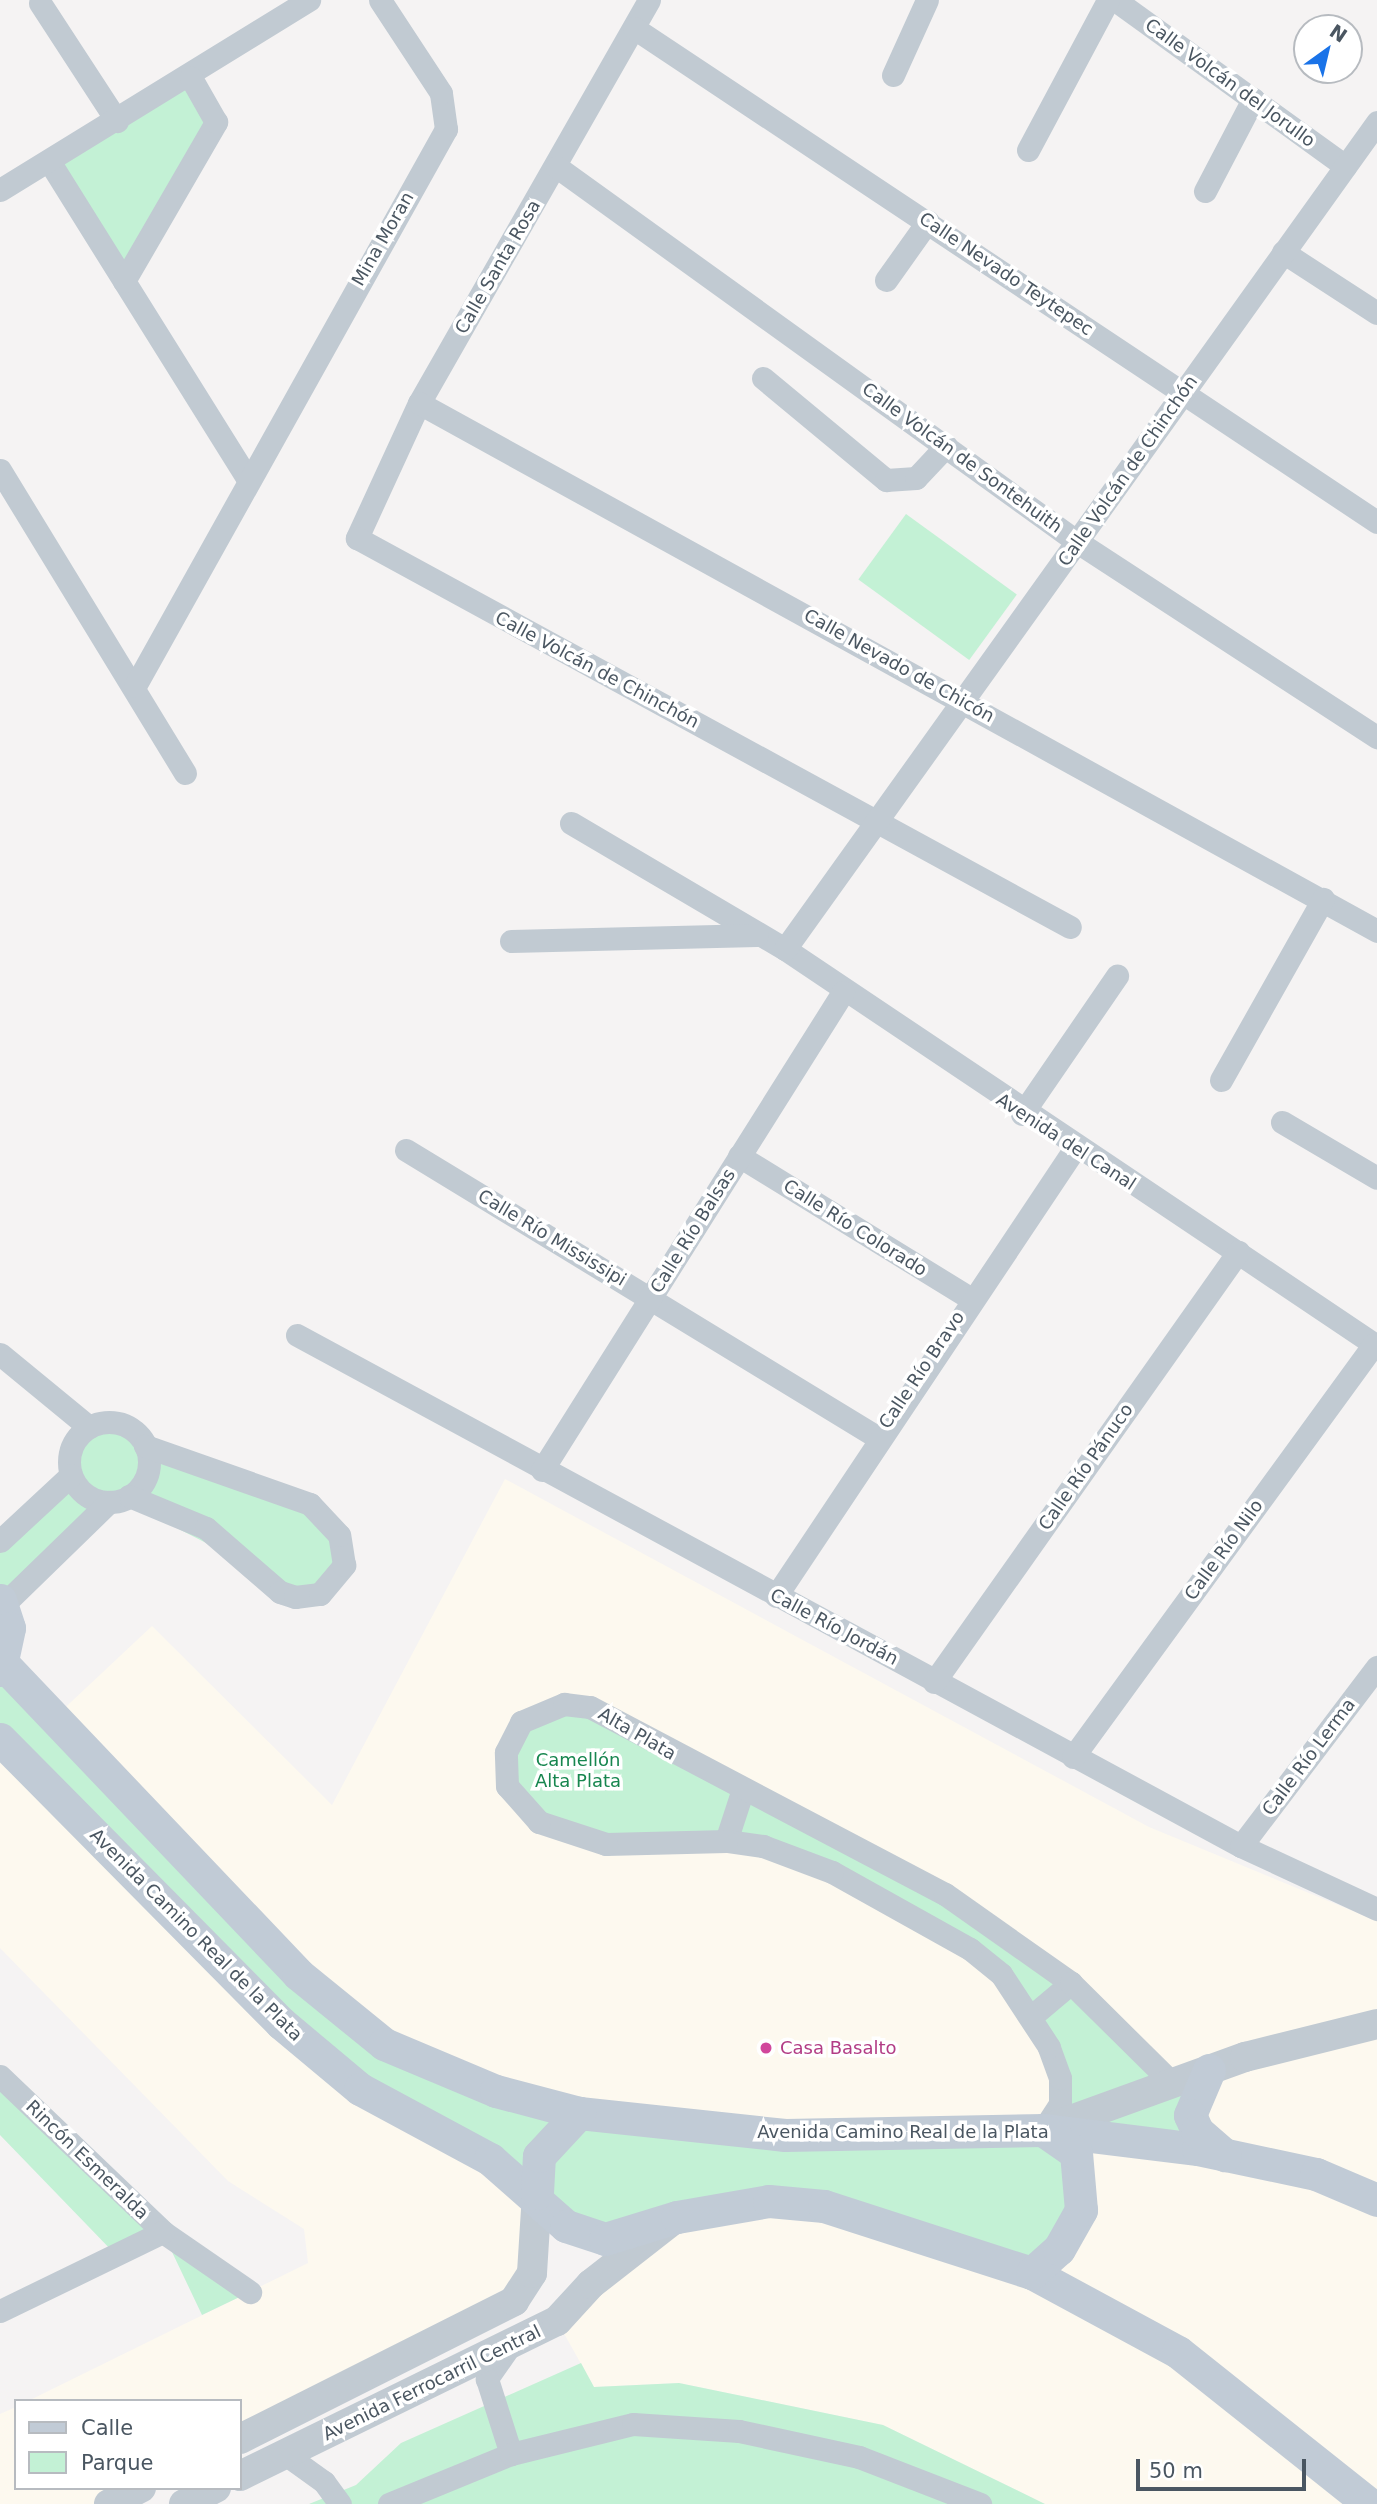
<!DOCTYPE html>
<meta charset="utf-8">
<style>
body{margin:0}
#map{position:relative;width:1377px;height:2504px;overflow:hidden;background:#f5f3f3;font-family:"DejaVu Sans",sans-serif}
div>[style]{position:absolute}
.commercial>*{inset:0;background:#fdf9ef}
.green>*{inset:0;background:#c3f1d5;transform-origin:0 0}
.minor>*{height:23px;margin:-11.5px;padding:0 11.5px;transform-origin:11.5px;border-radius:11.5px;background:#c1cad2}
.minor>.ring{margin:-11.5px;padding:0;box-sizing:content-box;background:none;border:23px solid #c1cad2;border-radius:50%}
.tertiary>*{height:30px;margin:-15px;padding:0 15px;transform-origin:15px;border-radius:15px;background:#c1cad2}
.secondary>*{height:33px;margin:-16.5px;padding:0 16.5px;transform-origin:16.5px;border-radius:16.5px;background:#c1cbd6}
.dots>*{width:19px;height:19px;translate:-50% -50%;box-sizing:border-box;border:4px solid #fff;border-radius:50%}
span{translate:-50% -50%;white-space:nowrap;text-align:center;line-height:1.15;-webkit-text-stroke:7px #fff;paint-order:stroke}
.street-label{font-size:18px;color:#4a5661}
.park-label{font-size:18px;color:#17864f}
.hotel-label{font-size:18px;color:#b23c85}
.left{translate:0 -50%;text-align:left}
.legend{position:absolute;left:14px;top:2399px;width:228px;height:91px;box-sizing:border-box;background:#fff;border:2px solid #b7bbc0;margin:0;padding:9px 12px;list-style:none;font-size:21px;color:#4a5661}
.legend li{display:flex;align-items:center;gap:14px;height:35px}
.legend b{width:35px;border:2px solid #b7bbc0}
.north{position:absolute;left:1293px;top:14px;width:70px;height:70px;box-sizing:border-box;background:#fff;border:2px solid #b7bbc0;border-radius:50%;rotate:34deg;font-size:19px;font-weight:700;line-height:28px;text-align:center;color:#4a5661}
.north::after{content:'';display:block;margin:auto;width:24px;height:32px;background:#1a73e8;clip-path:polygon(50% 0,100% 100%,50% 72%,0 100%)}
.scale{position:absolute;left:1136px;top:2459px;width:170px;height:32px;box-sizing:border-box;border:4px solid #4a5661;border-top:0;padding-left:9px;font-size:21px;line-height:24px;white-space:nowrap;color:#4a5661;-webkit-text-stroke:5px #fff;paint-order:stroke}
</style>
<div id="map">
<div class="commercial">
<div style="clip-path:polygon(505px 1479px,1149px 1827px,1377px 1921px,1377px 2504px,1045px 2504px,883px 2425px,679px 2383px,594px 2387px,557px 2321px,677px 2217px,579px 2113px,384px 2044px,54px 1718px,152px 1626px,332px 1805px)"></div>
<div style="clip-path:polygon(0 1739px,537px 2193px,514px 2301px,240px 2439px,240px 2401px,28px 2401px,308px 2263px,304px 2229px,228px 2181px,0 1948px)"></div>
<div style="clip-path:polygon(16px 2407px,16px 2488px,141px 2488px,109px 2504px,0 2504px,0 2414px)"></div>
</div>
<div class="green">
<div style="clip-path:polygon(191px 78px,216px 122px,124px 281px,49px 161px)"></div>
<div style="left:906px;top:514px;width:137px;height:81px;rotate:36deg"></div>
<div style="clip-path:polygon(101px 1423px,127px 1427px,145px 1446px,310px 1504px,345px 1552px,312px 1597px,122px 1500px,3px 1605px,7px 1651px,384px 2044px,579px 2113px,1043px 2130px,1060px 2078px,1001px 1974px,795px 1856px,575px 1837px,507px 1786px,521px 1722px,564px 1704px,945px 1894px,1171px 2082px,1209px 2070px,1197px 2131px,1045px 2130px,1083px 2190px,1032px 2273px,824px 2206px,585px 2235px,360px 2089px,0 1739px,0 1541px,71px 1476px,71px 1447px)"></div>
<div style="clip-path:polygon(0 2076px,250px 2292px,202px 2315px,163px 2233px,116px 2255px,0 2135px)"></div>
<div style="clip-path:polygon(581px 2363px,594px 2387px,679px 2383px,883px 2425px,1045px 2504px,309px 2504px,356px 2485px,401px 2443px)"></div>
</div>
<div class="minor">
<div style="left:649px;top:0;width:464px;rotate:119.7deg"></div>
<div style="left:419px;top:403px;width:149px;rotate:114.7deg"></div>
<div style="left:357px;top:538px;width:812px;rotate:28.62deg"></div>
<div style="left:1115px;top:0;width:284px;rotate:35.8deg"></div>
<div style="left:40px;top:3px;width:141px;rotate:56.9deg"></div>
<div style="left:634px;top:28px;width:892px;rotate:33.62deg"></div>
<div style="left:893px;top:75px;width:82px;rotate:-65.6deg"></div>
<div style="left:1028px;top:150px;width:170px;rotate:-61.9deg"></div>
<div style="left:49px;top:161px;width:374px;rotate:58deg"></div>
<div style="left:557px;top:167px;width:643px;rotate:35.77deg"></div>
<div style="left:1079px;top:543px;width:356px;rotate:33.1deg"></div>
<div style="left:0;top:190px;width:363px;rotate:-31.6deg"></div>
<div style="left:1205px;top:191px;width:104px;rotate:-62.4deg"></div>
<div style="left:1283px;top:252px;width:112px;rotate:33deg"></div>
<div style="left:886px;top:280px;width:72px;rotate:-54.6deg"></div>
<div style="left:124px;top:281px;width:184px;rotate:-59.9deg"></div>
<div style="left:216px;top:122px;width:51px;rotate:-119.6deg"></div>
<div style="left:763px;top:378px;width:160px;rotate:39.7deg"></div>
<div style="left:886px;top:480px;width:30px;rotate:-4deg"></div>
<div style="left:916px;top:478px;width:44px;rotate:-46.8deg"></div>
<div style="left:419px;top:403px;width:1094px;rotate:28.86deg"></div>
<div style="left:0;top:470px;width:355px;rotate:58.6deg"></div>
<div style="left:135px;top:686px;width:638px;rotate:-60.82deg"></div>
<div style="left:446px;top:129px;width:36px;rotate:-98deg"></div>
<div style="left:441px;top:93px;width:111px;rotate:-123.3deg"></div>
<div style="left:571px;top:823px;width:248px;rotate:30.5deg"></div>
<div style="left:785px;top:949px;width:713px;rotate:33.85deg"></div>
<div style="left:511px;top:941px;width:246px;rotate:-1.4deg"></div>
<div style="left:785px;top:949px;width:1017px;rotate:-54.4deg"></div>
<div style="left:1221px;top:1080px;width:208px;rotate:-60.6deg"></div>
<div style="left:1022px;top:1114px;width:168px;rotate:-55.5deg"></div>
<div style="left:1282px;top:1122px;width:110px;rotate:30.5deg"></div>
<div style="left:406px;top:1150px;width:552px;rotate:31.36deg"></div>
<div style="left:739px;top:1156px;width:273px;rotate:31.6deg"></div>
<div style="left:297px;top:1335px;width:1073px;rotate:28.43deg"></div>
<div style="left:1241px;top:1846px;width:150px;rotate:24.9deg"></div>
<div style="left:0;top:1354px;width:115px;rotate:39.4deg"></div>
<div class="ring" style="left:69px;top:1422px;width:57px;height:57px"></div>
<div style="left:542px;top:1470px;width:565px;rotate:-57.8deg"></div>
<div style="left:129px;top:1496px;width:83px;rotate:22.6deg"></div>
<div style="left:206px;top:1528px;width:98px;rotate:40.9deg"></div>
<div style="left:280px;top:1592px;width:16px;rotate:18deg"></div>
<div style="left:295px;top:1597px;width:25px;rotate:-7deg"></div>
<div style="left:320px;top:1594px;width:38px;rotate:-50deg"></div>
<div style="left:344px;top:1565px;width:30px;rotate:-99deg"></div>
<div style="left:339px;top:1535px;width:42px;rotate:-133.1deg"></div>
<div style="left:310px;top:1504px;width:175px;rotate:-160.6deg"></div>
<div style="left:0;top:1541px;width:97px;rotate:-42.9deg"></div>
<div style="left:776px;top:1596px;width:539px;rotate:-56.28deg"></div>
<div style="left:3px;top:1605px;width:148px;rotate:-44.2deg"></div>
<div style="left:934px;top:1682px;width:527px;rotate:-54.74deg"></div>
<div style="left:1073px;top:1757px;width:511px;rotate:-53.91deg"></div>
<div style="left:726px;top:1841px;width:52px;rotate:-71.9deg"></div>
<div style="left:1241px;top:1846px;width:225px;rotate:-52.8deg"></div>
<div style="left:1033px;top:2015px;width:50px;rotate:-40.1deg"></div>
<div style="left:0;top:2076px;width:226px;rotate:43.7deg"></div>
<div style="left:163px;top:2232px;width:106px;rotate:34.6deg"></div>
<div style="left:1043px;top:2130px;width:31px;rotate:-57deg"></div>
<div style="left:1060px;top:2104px;width:26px;rotate:-90deg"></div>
<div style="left:1060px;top:2078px;width:33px;rotate:-110deg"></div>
<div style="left:1049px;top:2047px;width:87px;rotate:-123.3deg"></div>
<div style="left:1001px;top:1974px;width:40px;rotate:-141deg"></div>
<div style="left:970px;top:1949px;width:158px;rotate:-150.8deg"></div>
<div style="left:832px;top:1872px;width:74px;rotate:-159.4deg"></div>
<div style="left:763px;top:1846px;width:37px;rotate:-172deg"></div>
<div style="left:726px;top:1841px;width:120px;rotate:178.6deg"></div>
<div style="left:606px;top:1844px;width:71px;rotate:-161.8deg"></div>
<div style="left:539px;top:1822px;width:48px;rotate:-131.6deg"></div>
<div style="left:507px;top:1786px;width:34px;rotate:-92deg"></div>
<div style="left:506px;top:1752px;width:34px;rotate:-63deg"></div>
<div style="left:521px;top:1722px;width:47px;rotate:-22.7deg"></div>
<div style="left:564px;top:1704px;width:26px;rotate:7deg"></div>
<div style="left:590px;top:1707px;width:401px;rotate:27.8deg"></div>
<div style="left:945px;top:1894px;width:154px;rotate:35.2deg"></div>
<div style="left:1071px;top:1983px;width:141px;rotate:44.7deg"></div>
<div style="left:0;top:2311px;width:181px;rotate:-25.9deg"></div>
<div style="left:509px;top:2347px;width:39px;rotate:125deg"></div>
<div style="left:487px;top:2379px;width:79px;rotate:72.3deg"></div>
<div style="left:285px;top:2454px;width:48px;rotate:35.7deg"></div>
<div style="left:324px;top:2482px;width:27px;rotate:54deg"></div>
<div style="left:389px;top:2504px;width:132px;rotate:-22.3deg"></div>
<div style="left:511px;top:2454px;width:126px;rotate:-13.8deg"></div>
<div style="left:633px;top:2424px;width:106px;rotate:3.8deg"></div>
<div style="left:739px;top:2431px;width:123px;rotate:12.2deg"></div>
<div style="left:859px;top:2457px;width:130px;rotate:21.2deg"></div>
</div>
<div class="tertiary">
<div style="left:1043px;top:2130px;width:215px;rotate:-19.9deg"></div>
<div style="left:1245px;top:2057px;width:136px;rotate:-14deg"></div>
<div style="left:240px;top:2439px;width:307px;rotate:-26.7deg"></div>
<div style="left:514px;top:2301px;width:33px;rotate:-57deg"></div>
<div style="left:532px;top:2273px;width:80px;rotate:-86.4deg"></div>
<div style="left:240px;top:2476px;width:353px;rotate:-26.1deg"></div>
<div style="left:557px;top:2321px;width:50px;rotate:-47.4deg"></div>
<div style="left:591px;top:2284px;width:104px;rotate:-38deg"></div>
<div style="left:109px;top:2504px;width:36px;rotate:-27deg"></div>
<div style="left:184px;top:2504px;width:36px;rotate:-27deg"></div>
</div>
<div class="secondary">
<div style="left:0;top:1600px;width:29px;rotate:72deg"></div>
<div style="left:9px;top:1628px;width:43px;rotate:102.1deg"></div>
<div style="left:3px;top:1664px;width:428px;rotate:46.4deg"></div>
<div style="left:298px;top:1974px;width:111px;rotate:39.1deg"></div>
<div style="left:384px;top:2044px;width:121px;rotate:22.8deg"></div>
<div style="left:496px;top:2091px;width:86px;rotate:14.8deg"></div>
<div style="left:579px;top:2113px;width:207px;rotate:6.1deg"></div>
<div style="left:785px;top:2135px;width:258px;rotate:-1.1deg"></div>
<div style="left:1043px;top:2130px;width:156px;rotate:7deg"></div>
<div style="left:1198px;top:2149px;width:121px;rotate:12deg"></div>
<div style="left:1316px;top:2174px;width:66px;rotate:23.1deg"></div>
<div style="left:0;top:1739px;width:400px;rotate:45.3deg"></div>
<div style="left:281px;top:2023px;width:103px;rotate:39.9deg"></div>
<div style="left:360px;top:2089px;width:148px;rotate:28.3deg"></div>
<div style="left:490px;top:2159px;width:101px;rotate:41.4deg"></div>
<div style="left:566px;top:2226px;width:41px;rotate:18.4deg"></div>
<div style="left:605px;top:2239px;width:75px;rotate:-17deg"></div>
<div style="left:677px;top:2217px;width:93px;rotate:-9.9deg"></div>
<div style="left:769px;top:2201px;width:55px;rotate:5.2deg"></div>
<div style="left:824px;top:2206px;width:219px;rotate:17.9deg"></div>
<div style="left:1032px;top:2273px;width:166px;rotate:28.4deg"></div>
<div style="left:1178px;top:2352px;width:244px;rotate:38.5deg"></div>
<div style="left:1209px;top:2070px;width:49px;rotate:112.9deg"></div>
<div style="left:1190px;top:2115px;width:17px;rotate:66deg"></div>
<div style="left:1197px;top:2131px;width:37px;rotate:41deg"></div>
<div style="left:537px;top:2193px;width:37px;rotate:-87deg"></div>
<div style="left:539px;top:2156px;width:59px;rotate:-47.1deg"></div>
<div style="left:1032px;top:2273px;width:36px;rotate:-42deg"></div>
<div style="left:1059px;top:2249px;width:45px;rotate:-60.6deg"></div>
<div style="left:1081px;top:2210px;width:57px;rotate:-95deg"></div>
<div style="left:1076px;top:2153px;width:40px;rotate:-145.1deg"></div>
</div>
<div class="dots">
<div style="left:766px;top:2048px;background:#d1479c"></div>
</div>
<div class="street-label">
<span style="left:1230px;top:83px;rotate:36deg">Calle Volcán del Jorullo</span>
<span style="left:383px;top:239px;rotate:-60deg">Mina Moran</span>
<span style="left:498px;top:267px;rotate:-60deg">Calle Santa Rosa</span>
<span style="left:1006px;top:274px;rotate:34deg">Calle Nevado Teytepec</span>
<span style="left:962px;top:458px;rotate:36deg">Calle Volcán de Sontehuith</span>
<span style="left:1128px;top:471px;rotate:-55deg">Calle Volcán de Chinchón</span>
<span style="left:899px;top:666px;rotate:29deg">Calle Nevado de Chicón</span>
<span style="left:597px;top:670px;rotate:28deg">Calle Volcán de Chinchón</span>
<span style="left:1066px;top:1142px;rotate:33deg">Avenida del Canal</span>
<span style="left:855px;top:1228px;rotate:32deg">Calle Río Colorado</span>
<span style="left:693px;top:1231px;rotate:-58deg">Calle Río Balsas</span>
<span style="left:552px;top:1238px;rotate:31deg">Calle Río Mississipi</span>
<span style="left:922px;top:1370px;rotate:-56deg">Calle Río Bravo</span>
<span style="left:1086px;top:1467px;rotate:-55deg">Calle Río Pánuco</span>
<span style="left:1224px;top:1550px;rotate:-54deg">Calle Río Nilo</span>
<span style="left:834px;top:1627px;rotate:28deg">Calle Río Jordán</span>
<span style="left:637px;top:1734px;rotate:30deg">Alta Plata</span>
<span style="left:1309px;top:1757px;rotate:-53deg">Calle Río Lerma</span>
<span style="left:196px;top:1935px;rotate:45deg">Avenida Camino Real de la Plata</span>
<span style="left:903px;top:2132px">Avenida Camino Real de la Plata</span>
<span style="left:87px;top:2160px;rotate:44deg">Rincón Esmeralda</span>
<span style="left:432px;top:2383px;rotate:-26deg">Avenida Ferrocarril Central</span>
</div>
<div class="park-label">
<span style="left:578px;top:1771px">Camellón<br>Alta Plata</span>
</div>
<div class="hotel-label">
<span class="left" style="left:780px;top:2048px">Casa Basalto</span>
</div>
<ul class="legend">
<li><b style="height:9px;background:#c1cbd6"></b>Calle</li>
<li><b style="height:19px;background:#c3f1d5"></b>Parque</li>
</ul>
<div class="north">N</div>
<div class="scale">50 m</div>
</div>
